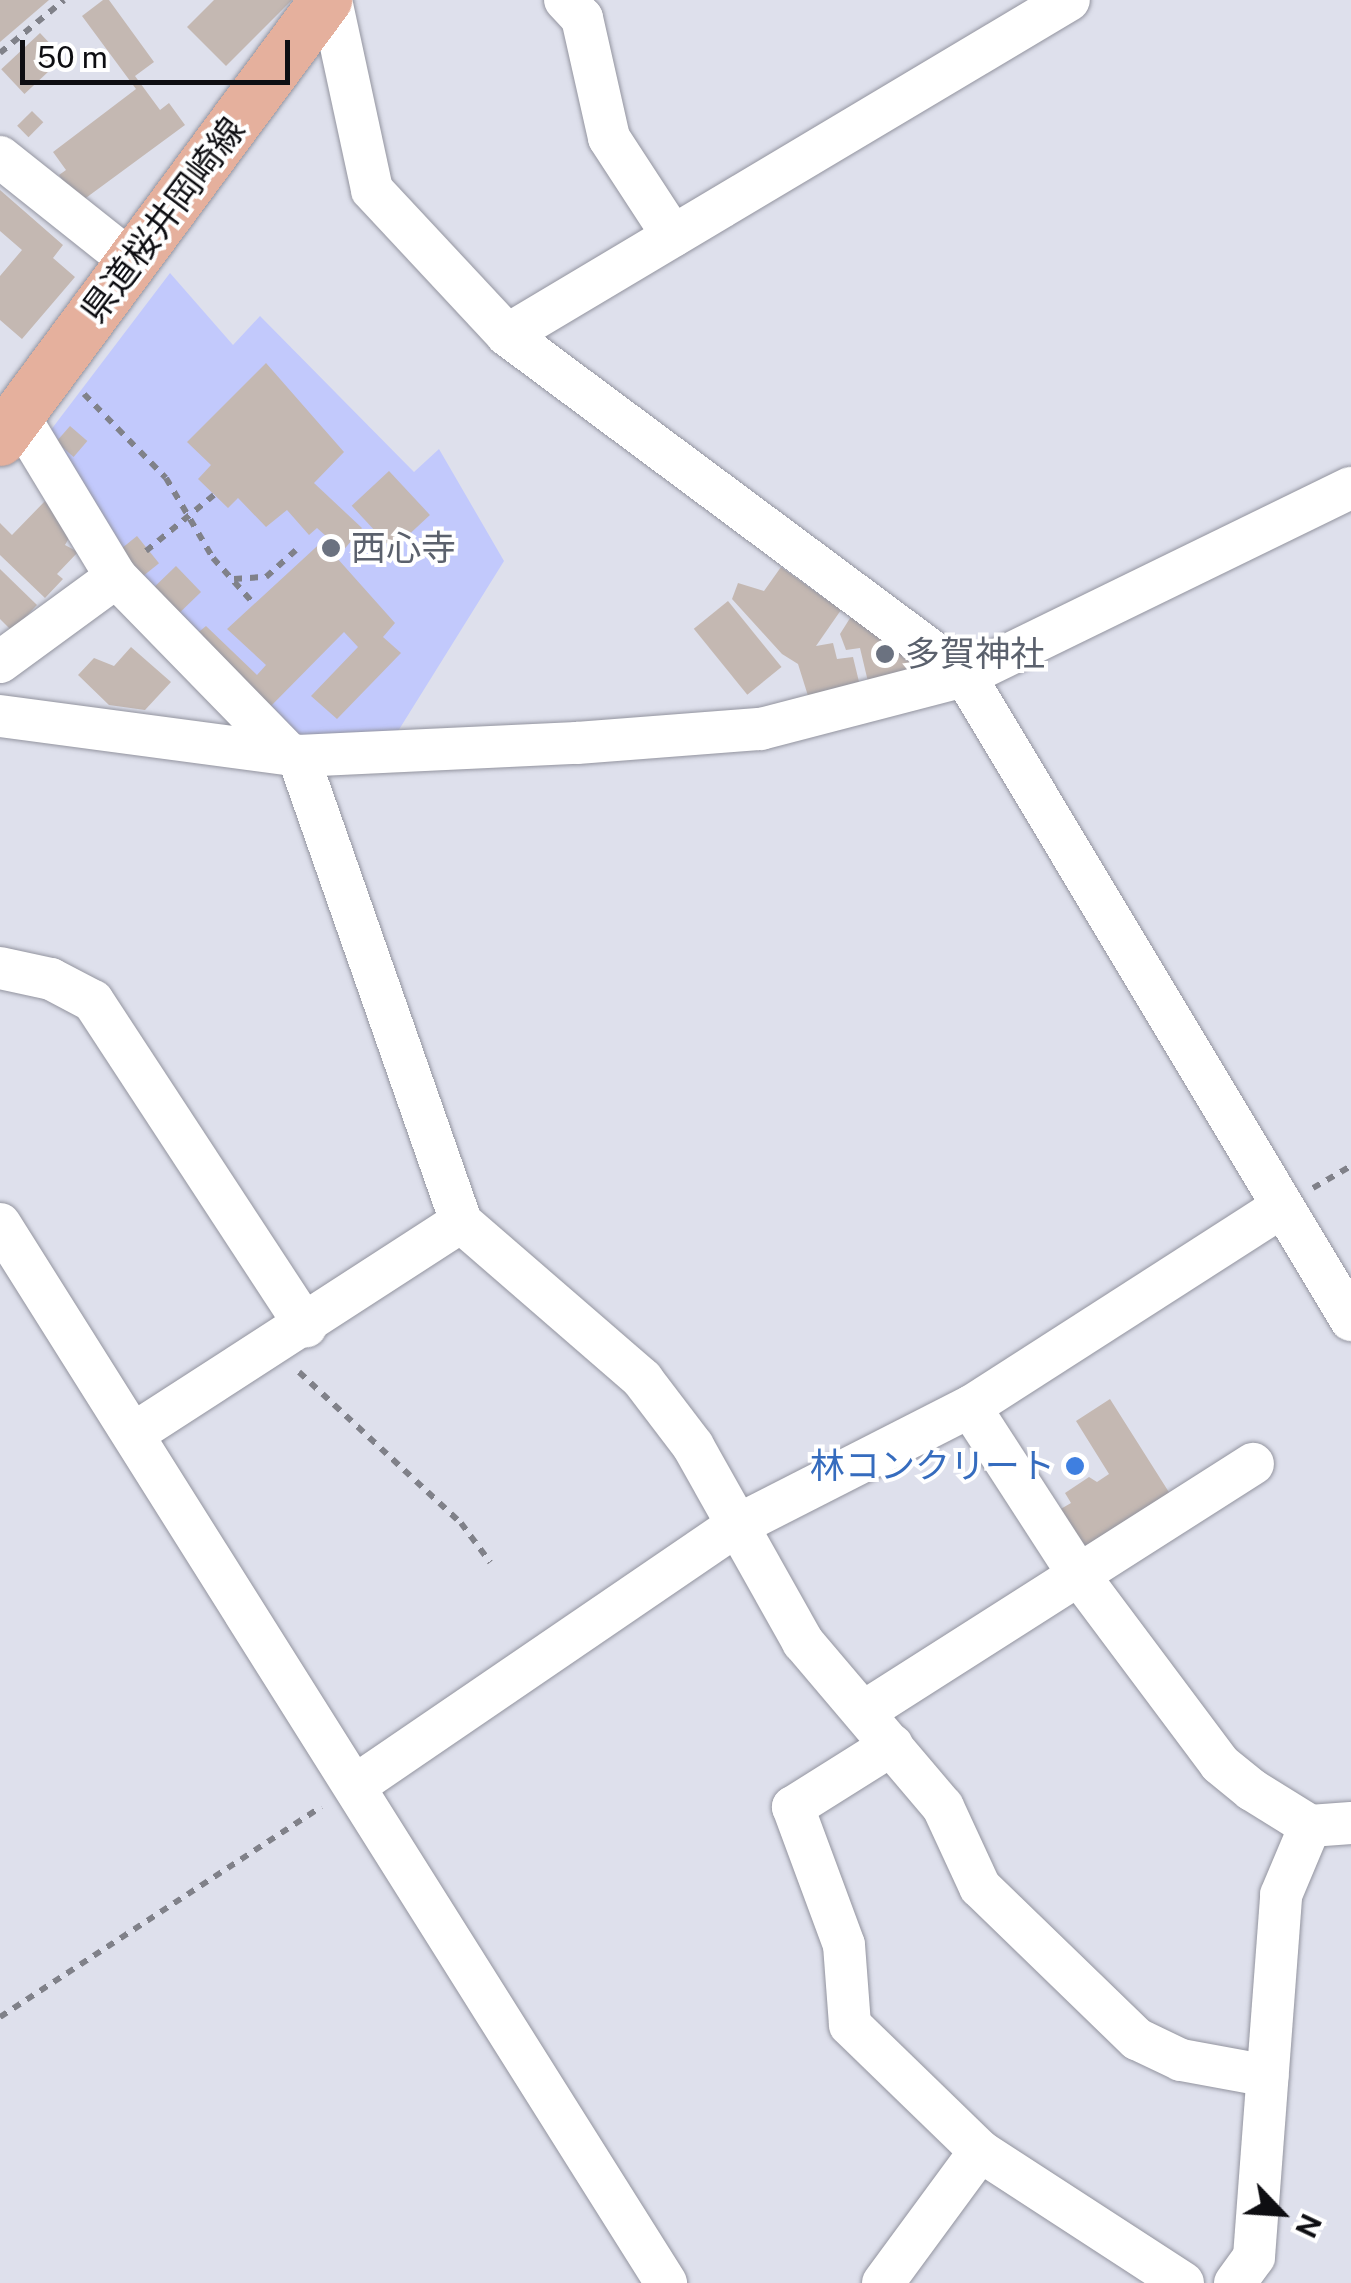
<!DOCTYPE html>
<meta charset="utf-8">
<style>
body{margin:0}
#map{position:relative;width:1351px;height:2283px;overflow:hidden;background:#dee0ec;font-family:"Public Sans","Noto Sans JP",sans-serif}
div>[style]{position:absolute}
.green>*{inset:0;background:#c2c9fc}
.building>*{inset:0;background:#c4b8b2;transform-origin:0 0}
.path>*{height:6px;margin-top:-3px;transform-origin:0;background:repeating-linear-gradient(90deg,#808189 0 8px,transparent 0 16px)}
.roads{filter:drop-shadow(0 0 2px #93949f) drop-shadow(0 0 2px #93949f)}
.minor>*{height:42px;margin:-21px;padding:0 21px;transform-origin:21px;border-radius:21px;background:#fff}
.major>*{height:52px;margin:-26px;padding:0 26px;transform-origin:26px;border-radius:26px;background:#e5b09d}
.dots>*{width:28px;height:28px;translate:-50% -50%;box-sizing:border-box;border:5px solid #fff;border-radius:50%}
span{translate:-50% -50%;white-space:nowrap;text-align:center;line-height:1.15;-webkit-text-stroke:8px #fff;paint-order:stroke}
.street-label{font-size:35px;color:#0e0e12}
.worship-label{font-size:35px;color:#5b616d}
.left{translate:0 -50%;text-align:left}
.shop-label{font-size:35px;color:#366cbe}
.right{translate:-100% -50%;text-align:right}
.north{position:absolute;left:1231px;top:2163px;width:100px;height:100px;-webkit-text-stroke:8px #fff;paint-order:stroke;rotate:115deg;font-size:28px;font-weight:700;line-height:40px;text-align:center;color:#0e0e12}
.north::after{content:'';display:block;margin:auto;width:35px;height:45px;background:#0e0e12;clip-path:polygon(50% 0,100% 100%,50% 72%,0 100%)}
.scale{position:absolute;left:20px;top:40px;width:270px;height:45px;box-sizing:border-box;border:5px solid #0e0e12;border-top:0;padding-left:12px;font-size:30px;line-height:35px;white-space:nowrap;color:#0e0e12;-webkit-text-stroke:8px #fff;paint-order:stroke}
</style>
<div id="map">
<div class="green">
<div style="clip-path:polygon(170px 273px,233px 345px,260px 316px,414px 472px,439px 449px,504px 561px,395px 736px,285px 737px,147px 600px,44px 439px)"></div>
</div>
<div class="building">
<div style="clip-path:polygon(0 0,49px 0,0 42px)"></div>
<div style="clip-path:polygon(103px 0,109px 0,154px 62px,135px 76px,160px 110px,169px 103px,185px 125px,79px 203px,59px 175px,66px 170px,53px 152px,136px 89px,82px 16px)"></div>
<div style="clip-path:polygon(214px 0,292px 0,226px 66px,187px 27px)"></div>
<div style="left:40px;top:33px;width:34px;height:53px;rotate:47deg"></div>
<div style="left:32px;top:111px;width:16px;height:21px;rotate:45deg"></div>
<div style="clip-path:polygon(0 190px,63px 245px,53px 258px,75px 277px,22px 339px,0 320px,0 276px,22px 250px,0 231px)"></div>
<div style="clip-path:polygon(266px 363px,344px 452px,314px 483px,362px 528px,337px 558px,395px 623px,383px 637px,401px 653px,337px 719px,311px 696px,358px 647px,344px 632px,267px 710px,195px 635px,206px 626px,257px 675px,266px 665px,227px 629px,327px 537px,317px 528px,309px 535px,287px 510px,266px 527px,238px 498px,228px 508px,198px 479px,211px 465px,187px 442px)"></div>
<div style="left:70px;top:426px;width:23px;height:21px;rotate:41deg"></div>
<div style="left:389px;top:471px;width:60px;height:51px;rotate:47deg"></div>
<div style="clip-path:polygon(45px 501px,74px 529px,65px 545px,78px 552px,57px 574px,63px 579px,45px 598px,0 555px,0 523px,12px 535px)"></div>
<div style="left:137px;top:536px;width:35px;height:22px;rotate:51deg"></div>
<div style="left:176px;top:566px;width:36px;height:32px;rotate:46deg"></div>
<div style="clip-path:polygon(781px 567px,841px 610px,816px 646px,833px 643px,837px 659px,853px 657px,860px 686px,809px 699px,798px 664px,782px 654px,732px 599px,738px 583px,764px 591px)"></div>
<div style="clip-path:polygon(0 569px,37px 605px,12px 631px,0 619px)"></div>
<div style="left:728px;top:601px;width:85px;height:44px;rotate:51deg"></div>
<div style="clip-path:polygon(852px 615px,914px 659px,909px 679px,869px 686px,860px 648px,846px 650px,840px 634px)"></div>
<div style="clip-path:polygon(131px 647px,171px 682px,145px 710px,109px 705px,78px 675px,94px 658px,114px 666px)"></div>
<div style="clip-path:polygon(1110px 1399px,1172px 1497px,1086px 1552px,1059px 1510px,1071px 1503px,1065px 1493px,1089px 1477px,1097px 1482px,1109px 1474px,1076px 1421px)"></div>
</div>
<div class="path">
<div style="left:0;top:53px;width:83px;rotate:-39.6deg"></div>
<div style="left:84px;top:394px;width:117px;rotate:45.7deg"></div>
<div style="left:166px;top:478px;width:93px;rotate:59.6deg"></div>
<div style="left:213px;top:558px;width:62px;rotate:48.3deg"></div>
<div style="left:146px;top:551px;width:88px;rotate:-39.5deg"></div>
<div style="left:234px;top:579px;width:32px;rotate:-4deg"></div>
<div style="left:266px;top:577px;width:40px;rotate:-42deg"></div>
<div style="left:1313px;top:1188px;width:44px;rotate:-30.1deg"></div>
<div style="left:299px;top:1372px;width:221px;rotate:43deg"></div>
<div style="left:461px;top:1523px;width:49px;rotate:53.4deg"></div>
<div style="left:0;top:2017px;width:384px;rotate:-33.2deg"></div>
</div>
<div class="roads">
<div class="minor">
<div style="left:331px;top:0;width:194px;rotate:77.8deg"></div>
<div style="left:372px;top:190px;width:198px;rotate:47deg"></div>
<div style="left:507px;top:335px;width:571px;rotate:36.67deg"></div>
<div style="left:965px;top:676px;width:751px;rotate:59.06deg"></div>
<div style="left:565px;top:0;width:25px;rotate:47deg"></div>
<div style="left:582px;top:18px;width:123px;rotate:77.3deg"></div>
<div style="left:609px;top:138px;width:117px;rotate:56.9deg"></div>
<div style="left:0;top:157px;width:169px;rotate:38.5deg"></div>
<div style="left:507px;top:335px;width:654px;rotate:-30.8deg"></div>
<div style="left:18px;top:415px;width:189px;rotate:58.8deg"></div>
<div style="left:116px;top:577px;width:248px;rotate:45.7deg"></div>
<div style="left:0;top:662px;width:144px;rotate:-36.2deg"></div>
<div style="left:0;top:716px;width:301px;rotate:7.6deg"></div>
<div style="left:298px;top:756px;width:279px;rotate:-2.7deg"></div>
<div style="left:577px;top:743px;width:185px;rotate:-4.4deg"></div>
<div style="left:761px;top:729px;width:211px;rotate:-14.6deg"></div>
<div style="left:965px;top:676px;width:429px;rotate:-26deg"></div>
<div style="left:298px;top:756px;width:494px;rotate:70.7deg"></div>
<div style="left:461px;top:1222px;width:240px;rotate:40.9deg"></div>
<div style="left:642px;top:1379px;width:84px;rotate:52.7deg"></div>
<div style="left:693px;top:1446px;width:225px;rotate:60.7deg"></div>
<div style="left:803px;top:1642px;width:216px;rotate:49.7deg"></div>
<div style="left:943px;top:1807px;width:88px;rotate:65.2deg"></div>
<div style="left:980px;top:1887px;width:219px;rotate:44.1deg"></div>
<div style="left:1137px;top:2039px;width:49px;rotate:25.5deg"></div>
<div style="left:1181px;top:2060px;width:88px;rotate:10.4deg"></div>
<div style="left:0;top:968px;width:52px;rotate:12.2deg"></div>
<div style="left:51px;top:979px;width:47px;rotate:27.6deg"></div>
<div style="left:93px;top:1001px;width:389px;rotate:56.8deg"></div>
<div style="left:0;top:1224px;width:1251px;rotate:57.83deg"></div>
<div style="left:970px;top:1407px;width:199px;rotate:57.1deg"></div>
<div style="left:1078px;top:1574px;width:237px;rotate:53.2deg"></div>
<div style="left:1220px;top:1764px;width:41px;rotate:39.1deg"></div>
<div style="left:1252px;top:1790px;width:68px;rotate:31.8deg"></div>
<div style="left:133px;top:1434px;width:391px;rotate:-32.9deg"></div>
<div style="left:865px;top:1711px;width:460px;rotate:-32.5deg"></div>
<div style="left:892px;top:1745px;width:117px;rotate:147.9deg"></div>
<div style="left:793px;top:1807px;width:147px;rotate:69.7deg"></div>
<div style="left:844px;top:1945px;width:80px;rotate:85.7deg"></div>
<div style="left:850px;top:2025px;width:181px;rotate:44.1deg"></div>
<div style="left:980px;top:2151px;width:242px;rotate:33deg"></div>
<div style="left:356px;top:1785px;width:460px;rotate:-34.3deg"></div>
<div style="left:736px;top:1526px;width:263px;rotate:-27deg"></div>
<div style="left:970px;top:1407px;width:371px;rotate:-32.7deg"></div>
<div style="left:883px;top:2283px;width:164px;rotate:-53.7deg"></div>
<div style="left:1235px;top:2283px;width:32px;rotate:-54deg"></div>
<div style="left:1254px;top:2257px;width:363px;rotate:-85.7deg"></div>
<div style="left:1281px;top:1895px;width:75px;rotate:-67.2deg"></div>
<div style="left:1310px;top:1826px;width:41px;rotate:-4.2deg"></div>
</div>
<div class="major">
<div style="left:0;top:440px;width:548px;rotate:-53.46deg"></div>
</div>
</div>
<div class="dots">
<div style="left:331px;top:548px;background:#6b7280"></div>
<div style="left:885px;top:654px;background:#6b7280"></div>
<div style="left:1075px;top:1466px;background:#3f7fe0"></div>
</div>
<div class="street-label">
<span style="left:163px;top:220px;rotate:-53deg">県道桜井岡崎線</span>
</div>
<div class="worship-label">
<span class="left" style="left:351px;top:548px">西心寺</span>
<span class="left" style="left:905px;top:654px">多賀神社</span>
</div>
<div class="shop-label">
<span class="right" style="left:1055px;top:1466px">林コンクリート</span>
</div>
<div class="north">N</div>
<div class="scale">50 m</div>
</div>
